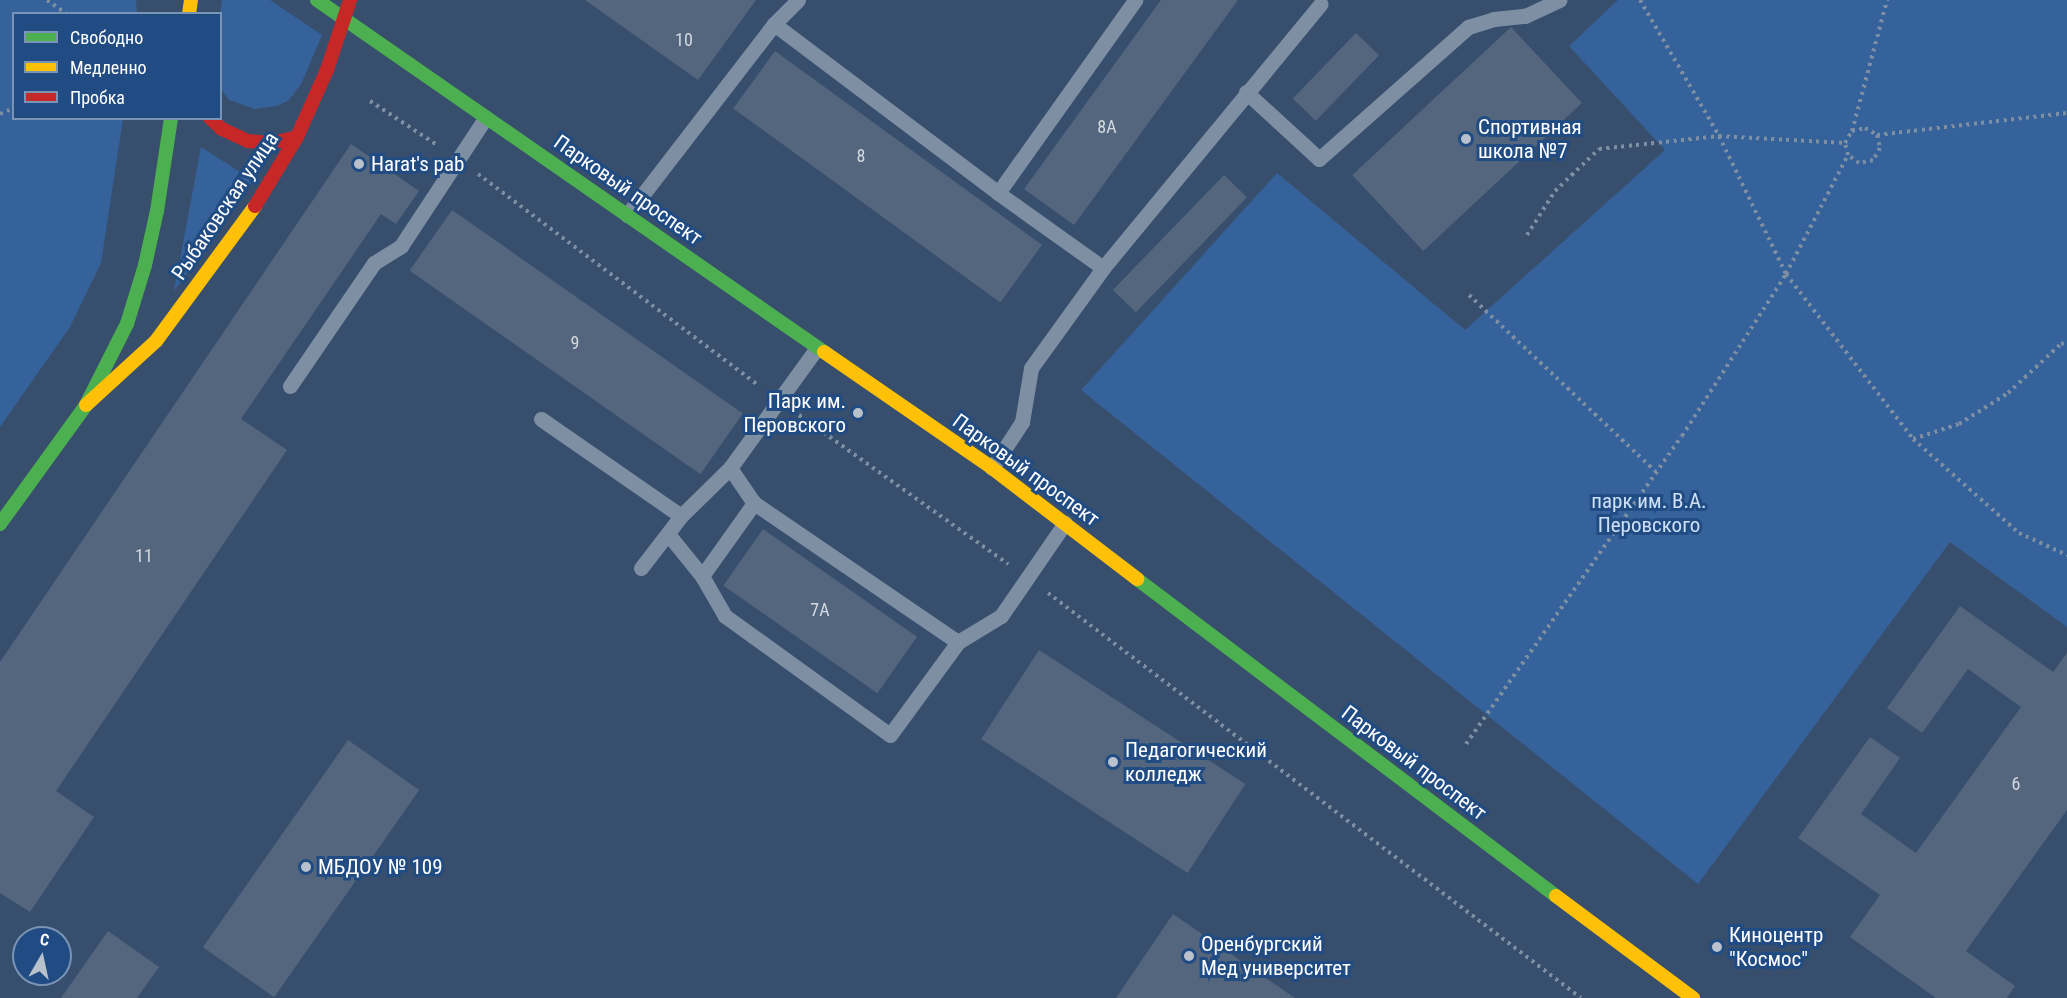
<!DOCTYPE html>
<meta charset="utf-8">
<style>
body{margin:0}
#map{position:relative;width:2067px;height:998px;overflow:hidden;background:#374f6d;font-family:"Roboto Condensed",sans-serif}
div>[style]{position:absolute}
.green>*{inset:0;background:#35629a}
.building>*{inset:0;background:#53667e;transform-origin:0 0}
.path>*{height:4px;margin-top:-2px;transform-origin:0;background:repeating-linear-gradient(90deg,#7e8fa3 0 3px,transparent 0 7.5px)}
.lane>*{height:15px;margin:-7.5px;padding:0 7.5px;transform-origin:7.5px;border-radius:7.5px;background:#7e8fa3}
.fast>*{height:14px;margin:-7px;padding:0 7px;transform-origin:7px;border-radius:7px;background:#4caf50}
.slow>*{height:14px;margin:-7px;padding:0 7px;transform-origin:7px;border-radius:7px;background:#ffc107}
.jam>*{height:14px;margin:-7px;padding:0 7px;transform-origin:7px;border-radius:7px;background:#c62828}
.dots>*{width:16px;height:16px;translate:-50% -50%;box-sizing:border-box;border:3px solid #214c83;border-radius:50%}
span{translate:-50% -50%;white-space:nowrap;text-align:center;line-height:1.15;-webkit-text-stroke:6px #214c83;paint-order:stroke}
.number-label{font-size:18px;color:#d4d9df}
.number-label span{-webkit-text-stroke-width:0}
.poi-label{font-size:21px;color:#fff}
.left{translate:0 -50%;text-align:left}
.right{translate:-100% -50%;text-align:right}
.street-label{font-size:21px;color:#fff}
.park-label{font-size:21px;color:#cde0f7}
.legend{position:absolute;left:12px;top:12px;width:210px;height:108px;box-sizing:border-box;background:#214c83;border:2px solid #7a94b5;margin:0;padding:8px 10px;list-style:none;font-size:18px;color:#fff}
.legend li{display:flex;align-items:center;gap:12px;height:30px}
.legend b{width:30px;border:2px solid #7a94b5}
.north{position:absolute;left:12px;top:926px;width:60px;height:60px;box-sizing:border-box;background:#214c83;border:2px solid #7a94b5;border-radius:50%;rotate:9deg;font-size:16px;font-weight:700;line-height:24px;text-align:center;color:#fff}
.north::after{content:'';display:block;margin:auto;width:21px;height:27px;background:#b9c1cc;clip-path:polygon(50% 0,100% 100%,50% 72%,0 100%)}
</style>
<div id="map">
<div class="green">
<div style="clip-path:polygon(0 0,136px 0,137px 13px,14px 14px,14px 118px,123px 119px,101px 263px,70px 327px,0 427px)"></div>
<div style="clip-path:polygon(222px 0,270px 0,322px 35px,301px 84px,289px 100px,277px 106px,255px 109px,229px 100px,221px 89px,220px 14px)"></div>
<div style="clip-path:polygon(1618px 0,2067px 0,2067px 627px,1950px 542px,1698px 884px,1081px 390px,1277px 173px,1465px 330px,1665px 150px,1569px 46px)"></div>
<div style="clip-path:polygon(201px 147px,240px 172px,257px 176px,174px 291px)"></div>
</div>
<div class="building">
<div style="clip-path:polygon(585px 0,756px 0,698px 80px)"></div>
<div style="clip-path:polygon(1161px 0,1238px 0,1074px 225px,1024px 189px)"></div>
<div style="left:1511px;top:27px;width:104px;height:217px;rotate:47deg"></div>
<div style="left:1356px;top:33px;width:32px;height:91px;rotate:44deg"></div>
<div style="left:775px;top:51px;width:330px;height:71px;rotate:36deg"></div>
<div style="clip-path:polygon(351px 144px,419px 191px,396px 224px,381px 214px,241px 419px,287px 450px,56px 791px,94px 817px,30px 912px,0 893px,0 662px)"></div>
<div style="left:1224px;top:175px;width:32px;height:160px;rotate:44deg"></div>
<div style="left:452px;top:210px;width:355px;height:74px;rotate:35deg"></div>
<div style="left:763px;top:529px;width:188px;height:69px;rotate:35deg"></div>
<div style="clip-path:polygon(1960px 606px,2053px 672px,2067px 653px,2067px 810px,1966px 951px,2015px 986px,2007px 998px,1936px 998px,1850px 937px,1880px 895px,1798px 838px,1870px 737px,1900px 758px,1861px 814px,1916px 853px,2021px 707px,1968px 669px,1922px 733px,1887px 708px)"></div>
<div style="left:1039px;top:650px;width:246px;height:106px;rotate:33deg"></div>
<div style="left:348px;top:740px;width:87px;height:253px;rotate:35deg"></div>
<div style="clip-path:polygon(1173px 914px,1295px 998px,1116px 998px)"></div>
<div style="clip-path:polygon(108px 931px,159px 967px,137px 998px,61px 998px)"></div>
</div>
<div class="path">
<div style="left:47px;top:0;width:24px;rotate:35deg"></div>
<div style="left:1640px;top:0;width:157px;rotate:59.8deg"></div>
<div style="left:1719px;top:136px;width:153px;rotate:64.1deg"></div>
<div style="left:1786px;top:274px;width:208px;rotate:52.4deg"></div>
<div style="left:1913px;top:439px;width:142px;rotate:41.6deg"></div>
<div style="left:2019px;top:533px;width:53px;rotate:24.6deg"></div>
<div style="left:370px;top:101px;width:80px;rotate:33.3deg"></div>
<div style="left:0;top:114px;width:15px;rotate:-23deg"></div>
<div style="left:1852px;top:131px;width:13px;rotate:-13deg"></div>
<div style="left:1865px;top:128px;width:14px;rotate:30deg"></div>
<div style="left:1877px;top:135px;width:13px;rotate:77deg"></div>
<div style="left:1880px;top:148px;width:14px;rotate:120deg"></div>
<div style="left:1873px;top:160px;width:14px;rotate:168deg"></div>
<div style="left:1859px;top:163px;width:14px;rotate:-144deg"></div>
<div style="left:1848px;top:155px;width:12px;rotate:-104deg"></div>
<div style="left:1845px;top:143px;width:14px;rotate:-60deg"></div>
<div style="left:1852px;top:131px;width:136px;rotate:-75deg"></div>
<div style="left:1877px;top:135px;width:191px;rotate:-6.6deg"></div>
<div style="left:478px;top:174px;width:352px;rotate:37deg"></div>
<div style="left:1527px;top:235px;width:52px;rotate:-57.5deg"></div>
<div style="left:1555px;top:191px;width:61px;rotate:-43.7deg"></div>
<div style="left:1599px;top:149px;width:121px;rotate:-6.2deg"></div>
<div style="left:1719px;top:136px;width:126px;rotate:3.2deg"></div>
<div style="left:1469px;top:295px;width:257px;rotate:43.4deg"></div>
<div style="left:799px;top:415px;width:257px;rotate:35.5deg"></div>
<div style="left:1913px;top:439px;width:48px;rotate:-18.1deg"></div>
<div style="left:1959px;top:424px;width:58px;rotate:-32.3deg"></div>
<div style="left:2008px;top:393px;width:72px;rotate:-42.8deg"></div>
<div style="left:2061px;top:344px;width:6px;rotate:-18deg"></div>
<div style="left:1048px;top:593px;width:669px;rotate:37.23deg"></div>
<div style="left:1466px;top:744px;width:376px;rotate:-55deg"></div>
<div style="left:1682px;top:436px;width:193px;rotate:-57.3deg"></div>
<div style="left:1786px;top:274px;width:134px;rotate:-62.5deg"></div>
</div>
<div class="lane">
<div style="left:774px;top:24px;width:34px;rotate:-45deg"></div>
<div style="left:1246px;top:92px;width:99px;rotate:42.5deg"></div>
<div style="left:1319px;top:159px;width:199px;rotate:-41.5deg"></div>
<div style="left:1468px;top:27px;width:27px;rotate:-17deg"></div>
<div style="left:1494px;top:19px;width:31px;rotate:-6deg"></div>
<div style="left:1525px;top:16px;width:38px;rotate:-25deg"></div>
<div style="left:998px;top:193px;width:237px;rotate:-54.6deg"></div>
<div style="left:627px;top:215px;width:241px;rotate:-52.4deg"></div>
<div style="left:774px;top:24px;width:281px;rotate:37deg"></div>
<div style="left:998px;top:193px;width:129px;rotate:35.5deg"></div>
<div style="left:290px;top:386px;width:149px;rotate:-55.7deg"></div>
<div style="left:374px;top:263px;width:32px;rotate:-32deg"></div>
<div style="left:401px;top:246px;width:154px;rotate:-56.6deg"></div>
<div style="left:541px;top:419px;width:170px;rotate:34.7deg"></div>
<div style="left:730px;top:468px;width:42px;rotate:55.6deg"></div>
<div style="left:754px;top:503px;width:247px;rotate:34.3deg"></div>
<div style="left:992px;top:468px;width:55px;rotate:-56.9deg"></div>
<div style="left:1022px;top:422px;width:55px;rotate:-80.5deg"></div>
<div style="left:1031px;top:368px;width:123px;rotate:-54.2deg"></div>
<div style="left:1103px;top:268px;width:342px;rotate:-50.5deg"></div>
<div style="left:668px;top:534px;width:54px;rotate:51deg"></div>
<div style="left:702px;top:576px;width:90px;rotate:-54.5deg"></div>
<div style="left:641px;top:568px;width:66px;rotate:-52.4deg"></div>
<div style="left:681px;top:516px;width:69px;rotate:-44.4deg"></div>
<div style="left:730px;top:468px;width:148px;rotate:-54.1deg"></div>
<div style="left:702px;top:576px;width:46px;rotate:60.1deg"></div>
<div style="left:725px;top:616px;width:203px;rotate:35.8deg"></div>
<div style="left:890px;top:735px;width:115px;rotate:-53.8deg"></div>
<div style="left:958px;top:642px;width:50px;rotate:-31.2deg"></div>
<div style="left:1001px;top:616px;width:113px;rotate:-55.5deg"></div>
</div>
<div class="fast">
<div style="left:317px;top:0;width:617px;rotate:34.77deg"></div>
<div style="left:0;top:524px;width:147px;rotate:-54.1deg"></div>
<div style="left:86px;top:405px;width:91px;rotate:-63.2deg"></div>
<div style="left:127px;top:324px;width:62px;rotate:-73deg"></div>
<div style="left:145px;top:265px;width:55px;rotate:-77.5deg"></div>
<div style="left:157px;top:211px;width:94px;rotate:-81.4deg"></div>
<div style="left:1137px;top:579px;width:525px;rotate:37.11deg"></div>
</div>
<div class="slow">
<div style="left:189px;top:14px;width:14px;rotate:-82deg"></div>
<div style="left:824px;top:352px;width:204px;rotate:34.6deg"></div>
<div style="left:992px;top:468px;width:183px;rotate:37.4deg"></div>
<div style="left:86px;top:405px;width:95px;rotate:-42.4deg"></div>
<div style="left:156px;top:341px;width:167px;rotate:-53.7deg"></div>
<div style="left:1556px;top:896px;width:171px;rotate:36.7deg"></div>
</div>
<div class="jam">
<div style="left:210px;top:118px;width:16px;rotate:43deg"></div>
<div style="left:222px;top:129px;width:29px;rotate:25deg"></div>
<div style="left:248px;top:141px;width:25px;rotate:5deg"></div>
<div style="left:273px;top:143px;width:25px;rotate:-14deg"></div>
<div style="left:255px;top:206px;width:81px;rotate:-58.7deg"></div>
<div style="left:297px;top:137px;width:73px;rotate:-65.9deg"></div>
<div style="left:327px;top:70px;width:74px;rotate:-71.8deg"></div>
</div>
<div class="dots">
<div style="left:1466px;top:139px;background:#b9c1cc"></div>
<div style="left:359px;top:164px;background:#b9c1cc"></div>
<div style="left:858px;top:413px;background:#b9c1cc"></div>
<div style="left:1113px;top:762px;background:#b9c1cc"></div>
<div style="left:306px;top:867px;background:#b9c1cc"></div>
<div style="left:1717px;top:947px;background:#b9c1cc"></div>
<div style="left:1189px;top:956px;background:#b9c1cc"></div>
</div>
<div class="number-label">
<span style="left:684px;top:40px">10</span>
<span style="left:1107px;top:127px">8А</span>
<span style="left:861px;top:156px">8</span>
<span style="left:575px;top:343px">9</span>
<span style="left:144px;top:556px">11</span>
<span style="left:820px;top:610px">7А</span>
<span style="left:2016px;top:784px">6</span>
</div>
<div class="poi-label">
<span class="left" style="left:1478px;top:139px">Спортивная<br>школа №7</span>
<span class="left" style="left:371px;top:164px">Harat's pab</span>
<span class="right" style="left:846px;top:413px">Парк им.<br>Перовского</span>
<span class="left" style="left:1125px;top:762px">Педагогический<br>колледж</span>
<span class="left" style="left:318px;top:867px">МБДОУ № 109</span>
<span class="left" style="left:1729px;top:947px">Киноцентр<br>"Космос"</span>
<span class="left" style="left:1201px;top:956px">Оренбургский<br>Мед университет</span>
</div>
<div class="street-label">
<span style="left:628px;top:190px;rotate:35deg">Парковый проспект</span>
<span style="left:225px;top:206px;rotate:-56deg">Рыбаковская улица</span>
<span style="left:1026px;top:470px;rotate:36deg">Парковый проспект</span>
<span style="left:1414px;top:763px;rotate:37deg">Парковый проспект</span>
</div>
<div class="park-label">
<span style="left:1649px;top:513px">парк им. В.А.<br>Перовского</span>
</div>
<ul class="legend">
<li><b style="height:8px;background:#4caf50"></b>Свободно</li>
<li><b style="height:8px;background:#ffc107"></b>Медленно</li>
<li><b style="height:8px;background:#c62828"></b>Пробка</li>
</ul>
<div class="north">С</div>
</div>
